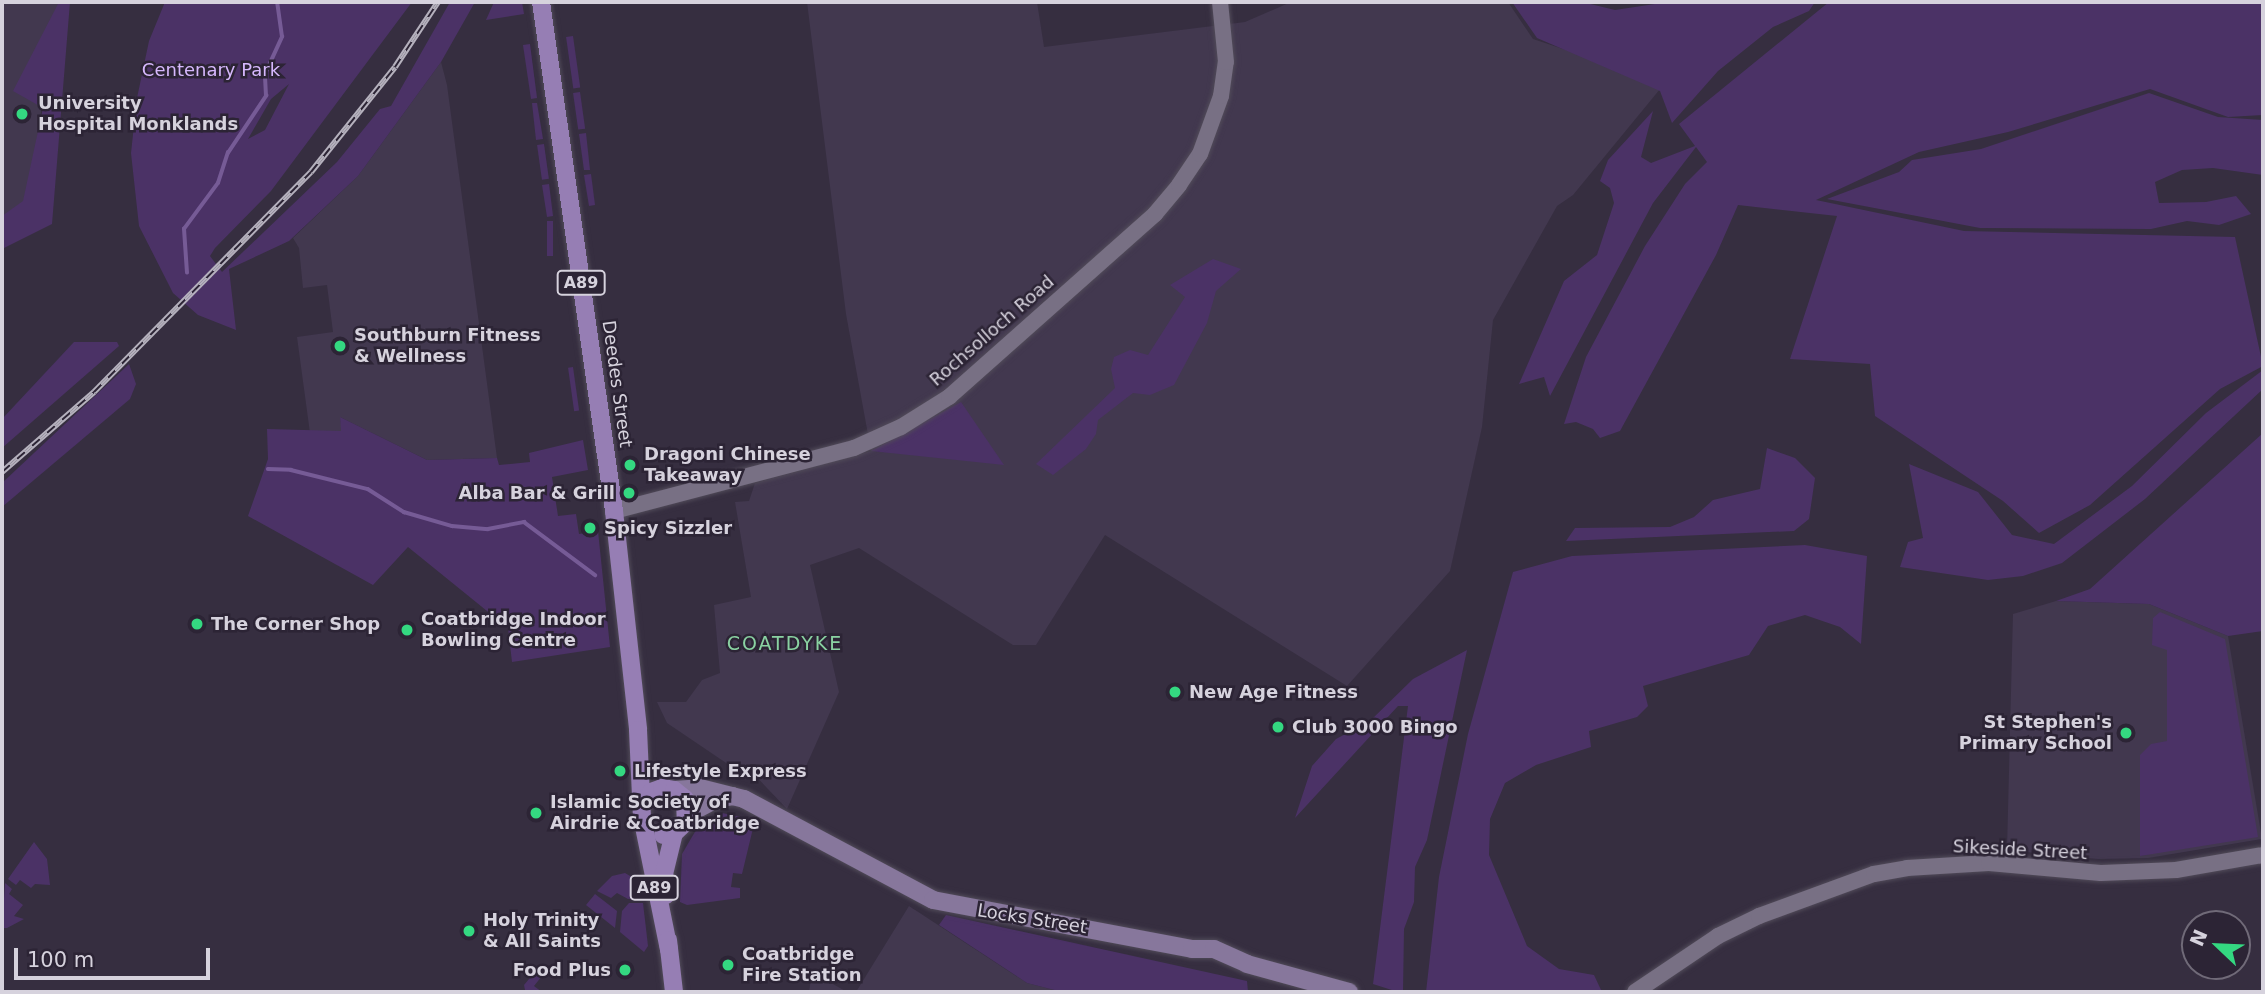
<!DOCTYPE html>
<style>
body{margin:0}
#map{position:relative;width:2265px;height:994px;overflow:hidden;background:#362e40;font-family:"DejaVu Sans",sans-serif}
div>[style]{position:absolute}
.built>*{inset:0;background:#42384f}
.green>*{inset:0;background:#4b3266;transform-origin:0 0}
.stream>*{height:3.5px;margin:-1.75px;padding:0 1.75px;transform-origin:1.75px;border-radius:1.75px;background:#765b96}
.roads{filter:drop-shadow(0 0 2px #514b59) drop-shadow(0 0 2px #514b59)}
.tertiary>*{height:16px;margin:-8px;padding:0 8px;transform-origin:8px;border-radius:8px;background:#787084}
.secondary>*{height:18px;margin:-9px;padding:0 9px;transform-origin:9px;border-radius:9px;background:#87779c}
.primary>*{height:18px;margin:-9px;padding:0 9px;transform-origin:9px;border-radius:9px;background:#967eb4}
.rail>*{height:6px;margin-top:-3px;transform-origin:0;background:repeating-linear-gradient(90deg,#2c2435 0 10px,#b5b1bd 0 20px);box-sizing:border-box;border-block:2px solid #b5b1bd}
.dots>*{width:19px;height:19px;translate:-50% -50%;box-sizing:border-box;border:4px solid #2c2435;border-radius:50%}
span{translate:-50% -50%;white-space:nowrap;text-align:center;line-height:1.15;-webkit-text-stroke:5px #2c2435;paint-order:stroke}
.shield-label span{padding:2px 5px;background:#2c2435;border:2px solid;border-radius:5px;-webkit-text-stroke-width:0}
.shield-label{font-size:16px;color:#d6d2dd;font-weight:700}
.park-label{font-size:18px;color:#d6b8fd}
.poi-label{font-size:18px;color:#d6d2dd;font-weight:700}
.left{translate:0 -50%;text-align:left}
.right{translate:-100% -50%;text-align:right}
.street-label{font-size:18px;color:#d6d2dd}
.neighbourhood-label{font-size:19px;color:#8ad2a2;letter-spacing:2px}
.frame{position:absolute;inset:0;border:4px solid #d6d2dd;pointer-events:none}
.north{position:absolute;left:2181px;top:910px;width:70px;height:70px;box-sizing:border-box;background:#2c2435;border:2px solid #706a78;border-radius:50%;rotate:293deg;font-size:19px;font-weight:700;line-height:28px;text-align:center;color:#d6d2dd}
.north::after{content:'';display:block;margin:auto;width:24px;height:32px;background:#34d881;clip-path:polygon(50% 0,100% 100%,50% 72%,0 100%)}
.scale{position:absolute;left:14px;top:948px;width:196px;height:32px;box-sizing:border-box;border:4px solid #d6d2dd;border-top:0;padding-left:9px;font-size:21px;line-height:24px;white-space:nowrap;color:#d6d2dd;-webkit-text-stroke:5px #2c2435;paint-order:stroke}
</style>
<div id="map">
<div class="built">
<div style="clip-path:polygon(2px 2px,70px 2px,51px 39px,29px 198px,2px 223px)"></div>
<div style="clip-path:polygon(807px 2px,1037px 2px,1044px 47px,1245px 22px,1291px 2px,1508px 2px,1533px 39px,1665px 83px,1573px 195px,1557px 206px,1493px 320px,1482px 427px,1450px 571px,1347px 686px,1105px 535px,1036px 645px,1013px 645px,859px 548px,810px 565px,839px 692px,787px 809px,749px 769px,738px 771px,667px 723px,657px 702px,686px 702px,702px 680px,720px 673px,714px 605px,751px 597px,735px 502px,749px 501px,755px 483px,871px 451px,846px 314px)"></div>
<div style="clip-path:polygon(441px 62px,447px 85px,497px 458px,427px 460px,340px 417px,342px 431px,310px 433px,297px 337px,333px 332px,327px 285px,303px 288px,299px 248px,293px 238px,358px 176px)"></div>
<div style="clip-path:polygon(2056px 601px,2149px 604px,2228px 636px,2262px 839px,2148px 858px,2098px 859px,2007px 850px,2013px 614px)"></div>
<div style="clip-path:polygon(909px 906px,1027px 983px,1062px 992px,856px 992px)"></div>
<div style="clip-path:polygon(812px 972px,847px 992px,809px 992px)"></div>
</div>
<div class="green">
<div style="clip-path:polygon(59px 2px,70px 2px,52px 224px,2px 249px,2px 216px,23px 201px,43px 108px,13px 91px)"></div>
<div style="clip-path:polygon(evenodd,165px 2px,412px 2px,271px 191px,215px 248px,210px 256px,222px 272px,337px 162px,380px 109px,391px 106px,450px 2px,475px 2px,441px 62px,358px 176px,289px 241px,229px 269px,236px 330px,198px 315px,173px 293px,139px 226px,131px 153px,137px 98px,149px 41px,165px 2px,289px 84px,265px 130px,248px 139px,271px 99px,289px 84px)"></div>
<div style="clip-path:polygon(494px 2px,522px 2px,524px 14px,486px 20px)"></div>
<div style="clip-path:polygon(1512px 2px,1582px 2px,1615px 10px,1668px 2px,1815px 2px,1809px 11px,1773px 27px,1718px 71px,1672px 123px,1660px 91px,1537px 38px)"></div>
<div style="clip-path:polygon(1829px 2px,2263px 2px,2263px 115px,2228px 117px,2150px 89px,2008px 132px,1919px 152px,1816px 200px,1964px 231px,2235px 237px,2263px 366px,2220px 389px,2090px 505px,2039px 533px,2003px 501px,1875px 416px,1870px 364px,1790px 359px,1837px 216px,1738px 205px,1716px 255px,1620px 431px,1600px 438px,1593px 429px,1576px 422px,1564px 424px,1586px 357px,1645px 246px,1685px 184px,1707px 162px,1696px 147px,1653px 203px,1550px 396px,1544px 377px,1519px 384px,1564px 281px,1597px 255px,1614px 203px,1610px 188px,1600px 181px,1608px 160px,1653px 111px,1641px 157px,1651px 163px,1695px 146px,1679px 124px)"></div>
<div style="left:573px;top:36px;width:52px;height:7px;rotate:82deg"></div>
<div style="clip-path:polygon(530px 44px,537px 98px,531px 99px,523px 45px)"></div>
<div style="left:580px;top:92px;width:37px;height:7px;rotate:82deg"></div>
<div style="clip-path:polygon(2149px 93px,2218px 117px,2263px 120px,2263px 175px,2213px 168px,2182px 170px,2155px 182px,2159px 203px,2206px 202px,2236px 196px,2251px 214px,2219px 225px,2187px 221px,2151px 229px,1980px 228px,1827px 199px,1899px 172px,1912px 160px,1981px 149px)"></div>
<div style="clip-path:polygon(532px 103px,537px 103px,543px 139px,536px 140px)"></div>
<div style="clip-path:polygon(586px 133px,590px 170px,584px 170px,579px 134px)"></div>
<div style="left:544px;top:144px;width:35px;height:7px;rotate:82deg"></div>
<div style="clip-path:polygon(591px 174px,595px 205px,589px 206px,584px 175px)"></div>
<div style="clip-path:polygon(549px 184px,553px 216px,547px 217px,542px 185px)"></div>
<div style="left:547px;top:221px;width:6px;height:35px"></div>
<div style="clip-path:polygon(1213px 259px,1241px 269px,1216px 291px,1207px 323px,1174px 385px,1150px 395px,1133px 393px,1098px 420px,1096px 434px,1086px 449px,1053px 475px,1036px 464px,1115px 388px,1111px 369px,1114px 357px,1130px 350px,1148px 355px,1185px 297px,1170px 285px)"></div>
<div style="clip-path:polygon(74px 342px,117px 342px,119px 346px,2px 448px,2px 419px)"></div>
<div style="clip-path:polygon(129px 364px,136px 384px,130px 399px,2px 507px,2px 483px)"></div>
<div style="left:573px;top:367px;width:44px;height:5px;rotate:82deg"></div>
<div style="clip-path:polygon(2263px 370px,2263px 389px,2145px 499px,2062px 563px,2023px 576px,1988px 580px,1900px 567px,1908px 542px,1923px 538px,1909px 464px,1978px 492px,2012px 535px,2054px 544px,2132px 486px,2206px 413px)"></div>
<div style="clip-path:polygon(961px 402px,1004px 465px,871px 451px)"></div>
<div style="clip-path:polygon(340px 417px,427px 460px,497px 458px,499px 465px,530px 462px,529px 453px,583px 440px,588px 470px,552px 477px,558px 516px,576px 514px,579px 534px,598px 531px,610px 647px,512px 662px,508px 628px,408px 547px,373px 585px,248px 516px,268px 459px,267px 429px,341px 431px)"></div>
<div style="clip-path:polygon(2263px 433px,2263px 631px,2228px 636px,2149px 604px,2056px 601px,2090px 589px)"></div>
<div style="clip-path:polygon(1767px 448px,1795px 458px,1815px 478px,1809px 519px,1794px 531px,1566px 541px,1575px 528px,1670px 527px,1694px 517px,1713px 500px,1760px 489px)"></div>
<div style="clip-path:polygon(1805px 545px,1867px 556px,1861px 644px,1840px 627px,1805px 615px,1768px 626px,1749px 655px,1643px 686px,1648px 706px,1637px 717px,1589px 731px,1591px 747px,1536px 765px,1505px 783px,1490px 819px,1489px 855px,1527px 946px,1559px 969px,1594px 975px,1602px 992px,1426px 992px,1439px 877px,1468px 734px,1513px 572px,1572px 556px)"></div>
<div style="clip-path:polygon(2160px 612px,2225px 639px,2258px 837px,2140px 856px,2140px 755px,2151px 744px,2167px 741px,2167px 650px,2152px 645px,2153px 618px)"></div>
<div style="clip-path:polygon(1467px 650px,1427px 840px,1415px 867px,1414px 902px,1404px 929px,1403px 992px,1398px 992px,1373px 984px,1408px 706px,1398px 706px,1295px 818px,1312px 766px,1336px 739px,1370px 721px,1413px 679px)"></div>
<div style="clip-path:polygon(722px 813px,755px 820px,742px 874px,733px 873px,731px 887px,740px 888px,740px 898px,687px 905px,680px 902px,682px 854px,696px 830px)"></div>
<div style="clip-path:polygon(34px 842px,47px 859px,50px 885px,35px 884px,31px 888px,20px 880px,16px 885px,8px 879px)"></div>
<div style="clip-path:polygon(625px 873px,637px 880px,642px 898px,628px 899px,617px 893px,611px 898px,597px 891px,612px 876px)"></div>
<div style="clip-path:polygon(5px 883px,12px 889px,9px 894px,23px 905px,14px 916px,24px 919px,7px 928px,2px 928px)"></div>
<div style="clip-path:polygon(595px 894px,617px 911px,615px 928px,586px 905px)"></div>
<div style="clip-path:polygon(629px 903px,643px 903px,648px 946px,644px 952px,620px 932px,622px 911px)"></div>
<div style="clip-path:polygon(946px 915px,1247px 981px,1248px 992px,1062px 992px,1027px 983px,939px 925px)"></div>
<div style="clip-path:polygon(534px 973px,542px 976px,534px 986px,542px 992px,525px 990px,524px 985px)"></div>
</div>
<div class="stream">
<div style="left:187px;top:273px;width:44px;rotate:-93.9deg"></div>
<div style="left:184px;top:229px;width:57px;rotate:-53.5deg"></div>
<div style="left:218px;top:183px;width:32px;rotate:-72deg"></div>
<div style="left:228px;top:153px;width:69px;rotate:-56.3deg"></div>
<div style="left:266px;top:96px;width:22px;rotate:-93deg"></div>
<div style="left:265px;top:74px;width:41px;rotate:-65.3deg"></div>
<div style="left:282px;top:37px;width:35px;rotate:-98deg"></div>
<div style="left:268px;top:469px;width:23px;rotate:2deg"></div>
<div style="left:291px;top:470px;width:79px;rotate:13.9deg"></div>
<div style="left:368px;top:489px;width:43px;rotate:32.6deg"></div>
<div style="left:404px;top:512px;width:50px;rotate:16.3deg"></div>
<div style="left:452px;top:526px;width:36px;rotate:5deg"></div>
<div style="left:488px;top:529px;width:37px;rotate:-11deg"></div>
<div style="left:524px;top:522px;width:89px;rotate:36.7deg"></div>
</div>
<div class="roads">
<div class="tertiary">
<div style="left:614px;top:511px;width:248px;rotate:-14.7deg"></div>
<div style="left:854px;top:448px;width:51px;rotate:-24.1deg"></div>
<div style="left:901px;top:427px;width:57px;rotate:-32deg"></div>
<div style="left:949px;top:397px;width:276px;rotate:-41.6deg"></div>
<div style="left:1155px;top:214px;width:38px;rotate:-50deg"></div>
<div style="left:1179px;top:185px;width:37px;rotate:-56deg"></div>
<div style="left:1200px;top:154px;width:62px;rotate:-70.1deg"></div>
<div style="left:1221px;top:96px;width:34px;rotate:-82deg"></div>
<div style="left:1226px;top:62px;width:60px;rotate:-95.7deg"></div>
<div style="left:1635px;top:992px;width:100px;rotate:-34deg"></div>
<div style="left:1718px;top:936px;width:46px;rotate:-26deg"></div>
<div style="left:1759px;top:916px;width:122px;rotate:-20.1deg"></div>
<div style="left:1874px;top:874px;width:34px;rotate:-10deg"></div>
<div style="left:1907px;top:868px;width:82px;rotate:-3.5deg"></div>
<div style="left:1989px;top:863px;width:112px;rotate:5.1deg"></div>
<div style="left:2101px;top:873px;width:75px;rotate:-2.3deg"></div>
<div style="left:2176px;top:870px;width:88px;rotate:-9.8deg"></div>
</div>
<div class="secondary">
<div style="left:674px;top:790px;width:26px;rotate:-4deg"></div>
<div style="left:700px;top:788px;width:45px;rotate:14deg"></div>
<div style="left:744px;top:799px;width:214px;rotate:28.1deg"></div>
<div style="left:933px;top:900px;width:264px;rotate:10.7deg"></div>
<div style="left:1192px;top:949px;width:22px"></div>
<div style="left:1214px;top:949px;width:36px;rotate:24deg"></div>
<div style="left:1247px;top:964px;width:106px;rotate:15.4deg"></div>
<div style="left:688px;top:814px;width:32px;rotate:-28deg"></div>
<div style="left:716px;top:799px;width:17px;rotate:-10deg"></div>
</div>
<div class="primary">
<div style="left:541px;top:2px;width:514px;rotate:81.84deg"></div>
<div style="left:614px;top:511px;width:220px;rotate:83.7deg"></div>
<div style="left:638px;top:730px;width:87px;rotate:87.4deg"></div>
<div style="left:642px;top:817px;width:136px;rotate:78.5deg"></div>
<div style="left:643px;top:802px;width:13px;rotate:-51deg"></div>
<div style="left:651px;top:792px;width:12px;rotate:-20deg"></div>
<div style="left:662px;top:788px;width:12px;rotate:9deg"></div>
<div style="left:674px;top:790px;width:14px;rotate:39deg"></div>
<div style="left:685px;top:799px;width:23px;rotate:88deg"></div>
<div style="left:686px;top:822px;width:16px;rotate:137deg"></div>
<div style="left:674px;top:833px;width:11px;rotate:170deg"></div>
<div style="left:666px;top:895px;width:21px;rotate:-95deg"></div>
<div style="left:664px;top:874px;width:42px;rotate:-76.3deg"></div>
<div style="left:668px;top:940px;width:52px;rotate:83.4deg"></div>
</div>
</div>
<div class="rail">
<div style="left:2px;top:472px;width:122px;rotate:-41deg"></div>
<div style="left:94px;top:392px;width:309px;rotate:-45.4deg"></div>
<div style="left:311px;top:172px;width:134px;rotate:-51.3deg"></div>
<div style="left:395px;top:67px;width:78px;rotate:-56.5deg"></div>
</div>
<div class="dots">
<div style="left:22px;top:114px;background:#34d881"></div>
<div style="left:340px;top:346px;background:#34d881"></div>
<div style="left:630px;top:465px;background:#34d881"></div>
<div style="left:629px;top:493px;background:#34d881"></div>
<div style="left:590px;top:528px;background:#34d881"></div>
<div style="left:197px;top:624px;background:#34d881"></div>
<div style="left:407px;top:630px;background:#34d881"></div>
<div style="left:1175px;top:692px;background:#34d881"></div>
<div style="left:1278px;top:727px;background:#34d881"></div>
<div style="left:2126px;top:733px;background:#34d881"></div>
<div style="left:620px;top:771px;background:#34d881"></div>
<div style="left:536px;top:813px;background:#34d881"></div>
<div style="left:469px;top:931px;background:#34d881"></div>
<div style="left:728px;top:965px;background:#34d881"></div>
<div style="left:625px;top:970px;background:#34d881"></div>
</div>
<div class="shield-label">
<span style="left:581px;top:283px">A89</span>
<span style="left:654px;top:888px">A89</span>
</div>
<div class="park-label">
<span style="left:211px;top:70px">Centenary Park</span>
</div>
<div class="poi-label">
<span class="left" style="left:38px;top:114px">University<br>Hospital Monklands</span>
<span class="left" style="left:354px;top:346px">Southburn Fitness<br>&amp; Wellness</span>
<span class="left" style="left:644px;top:465px">Dragoni Chinese<br>Takeaway</span>
<span class="right" style="left:615px;top:493px">Alba Bar &amp; Grill</span>
<span class="left" style="left:604px;top:528px">Spicy Sizzler</span>
<span class="left" style="left:421px;top:630px">Coatbridge Indoor<br>Bowling Centre</span>
<span class="left" style="left:211px;top:624px">The Corner Shop</span>
<span class="left" style="left:1189px;top:692px">New Age Fitness</span>
<span class="right" style="left:2112px;top:733px">St Stephen's<br>Primary School</span>
<span class="left" style="left:1292px;top:727px">Club 3000 Bingo</span>
<span class="left" style="left:634px;top:771px">Lifestyle Express</span>
<span class="left" style="left:550px;top:813px">Islamic Society of<br>Airdrie &amp; Coatbridge</span>
<span class="left" style="left:483px;top:931px">Holy Trinity<br>&amp; All Saints</span>
<span class="left" style="left:742px;top:965px">Coatbridge<br>Fire Station</span>
<span class="right" style="left:611px;top:970px">Food Plus</span>
</div>
<div class="street-label">
<span style="left:992px;top:331px;rotate:-41deg">Rochsolloch Road</span>
<span style="left:617px;top:384px;rotate:82deg">Deedes Street</span>
<span style="left:2020px;top:850px;rotate:3deg">Sikeside Street</span>
<span style="left:1032px;top:919px;rotate:9deg">Locks Street</span>
</div>
<div class="neighbourhood-label">
<span style="left:785px;top:644px">COATDYKE</span>
</div>
<div class="frame"></div>
<div class="north">N</div>
<div class="scale">100 m</div>
</div>
